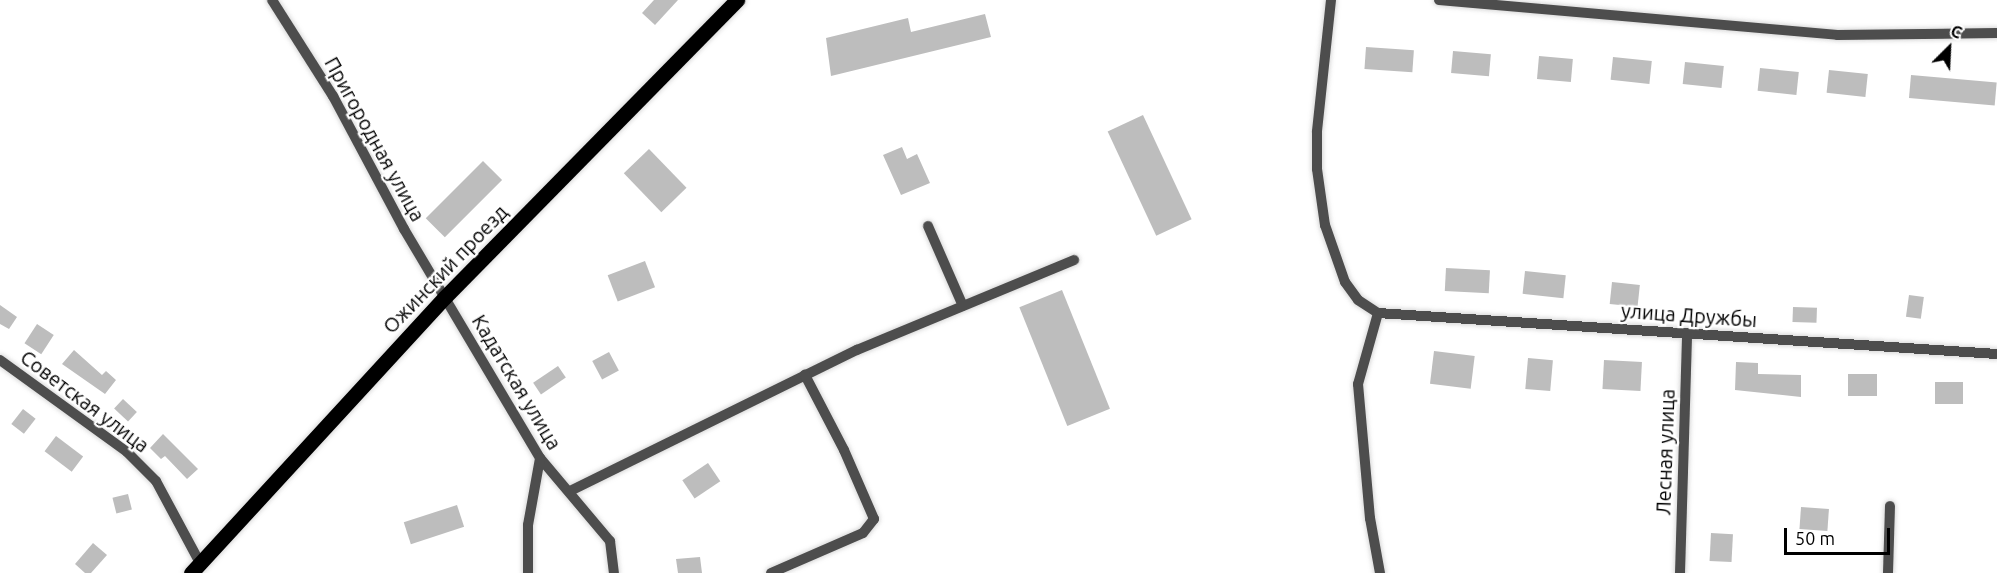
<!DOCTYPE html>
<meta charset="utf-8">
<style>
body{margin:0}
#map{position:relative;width:1997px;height:573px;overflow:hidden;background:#fff;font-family:Ubuntu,sans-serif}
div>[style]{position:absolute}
.building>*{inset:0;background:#bdbdbd;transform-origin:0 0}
.roads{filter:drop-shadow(0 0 2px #dbdbdb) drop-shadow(0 0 2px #dbdbdb)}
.minor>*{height:10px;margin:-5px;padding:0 5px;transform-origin:5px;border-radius:5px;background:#4d4d4d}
.major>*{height:15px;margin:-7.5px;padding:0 7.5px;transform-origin:7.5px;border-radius:7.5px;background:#000}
span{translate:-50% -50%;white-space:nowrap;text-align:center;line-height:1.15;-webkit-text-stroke:4.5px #fff;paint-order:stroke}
.street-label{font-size:20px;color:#000}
.north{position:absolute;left:1919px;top:18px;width:60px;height:60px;-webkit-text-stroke:4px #fff;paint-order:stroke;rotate:24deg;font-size:16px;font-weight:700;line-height:24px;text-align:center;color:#000}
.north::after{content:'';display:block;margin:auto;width:21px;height:27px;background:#000;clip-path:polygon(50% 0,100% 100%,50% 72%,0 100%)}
.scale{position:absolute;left:1784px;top:528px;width:106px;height:27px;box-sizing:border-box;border:3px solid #000;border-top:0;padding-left:8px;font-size:18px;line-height:21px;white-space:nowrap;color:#000;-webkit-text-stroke:4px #fff;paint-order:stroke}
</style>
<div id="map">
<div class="building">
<div style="clip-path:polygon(654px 0,678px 0,655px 25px,642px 13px)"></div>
<div style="clip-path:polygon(985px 14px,991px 37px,831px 76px,826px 38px,908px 18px,911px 32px)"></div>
<div style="left:1366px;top:47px;width:48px;height:22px;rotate:4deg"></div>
<div style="left:1453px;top:51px;width:38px;height:22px;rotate:5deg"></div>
<div style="left:1539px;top:56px;width:34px;height:23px;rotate:5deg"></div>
<div style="left:1613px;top:57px;width:39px;height:23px;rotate:6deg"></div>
<div style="left:1685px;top:62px;width:39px;height:22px;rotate:6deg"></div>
<div style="left:1760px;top:68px;width:39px;height:23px;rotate:6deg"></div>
<div style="left:1829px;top:70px;width:39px;height:23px;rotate:6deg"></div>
<div style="left:1911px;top:75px;width:86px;height:23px;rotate:5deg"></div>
<div style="left:1143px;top:115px;width:115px;height:39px;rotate:65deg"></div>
<div style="clip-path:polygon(902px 147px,907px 159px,917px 154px,930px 183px,901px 195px,883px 155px)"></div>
<div style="left:649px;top:149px;width:54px;height:35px;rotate:46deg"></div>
<div style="left:483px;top:161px;width:27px;height:81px;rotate:45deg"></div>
<div style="left:645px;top:261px;width:28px;height:40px;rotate:69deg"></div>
<div style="left:1446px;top:268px;width:44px;height:23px;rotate:3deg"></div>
<div style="left:1525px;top:271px;width:41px;height:23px;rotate:6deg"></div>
<div style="left:1612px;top:282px;width:28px;height:22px;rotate:6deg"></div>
<div style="left:1062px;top:290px;width:128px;height:46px;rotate:68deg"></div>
<div style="left:1909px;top:295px;width:15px;height:22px;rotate:8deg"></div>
<div style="clip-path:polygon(0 305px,17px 317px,9px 329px,0 324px)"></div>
<div style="left:1793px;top:307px;width:24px;height:15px;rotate:2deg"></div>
<div style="left:37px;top:324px;width:20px;height:23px;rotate:33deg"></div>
<div style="clip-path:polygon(74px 350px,102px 375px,106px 371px,116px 380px,105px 394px,62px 364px)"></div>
<div style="left:1434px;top:351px;width:41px;height:33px;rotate:7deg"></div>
<div style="left:609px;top:352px;width:21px;height:19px;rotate:62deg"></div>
<div style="left:1528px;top:358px;width:25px;height:31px;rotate:5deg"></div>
<div style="left:1604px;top:360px;width:38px;height:29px;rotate:3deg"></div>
<div style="clip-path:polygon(1736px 362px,1758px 363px,1758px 374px,1801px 375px,1801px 397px,1735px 390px)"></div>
<div style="left:558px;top:366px;width:14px;height:30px;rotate:56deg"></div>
<div style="left:1848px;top:374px;width:29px;height:22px"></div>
<div style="left:1935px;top:382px;width:28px;height:22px"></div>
<div style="left:123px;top:399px;width:19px;height:13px;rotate:43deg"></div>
<div style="left:23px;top:409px;width:16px;height:19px;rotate:38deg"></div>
<div style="clip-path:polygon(163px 434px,198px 469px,187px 479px,165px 456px,161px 459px,150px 448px)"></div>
<div style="left:56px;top:436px;width:34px;height:19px;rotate:37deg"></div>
<div style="left:708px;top:463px;width:22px;height:31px;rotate:56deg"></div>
<div style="left:128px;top:494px;width:16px;height:16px;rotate:76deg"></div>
<div style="left:457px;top:505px;width:23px;height:56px;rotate:72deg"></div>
<div style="left:1801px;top:507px;width:28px;height:22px;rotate:4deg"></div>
<div style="left:1711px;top:533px;width:22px;height:28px;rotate:3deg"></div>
<div style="clip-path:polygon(93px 543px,107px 555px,91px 573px,85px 573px,75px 564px)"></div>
<div style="clip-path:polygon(700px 557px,702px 573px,678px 573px,676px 559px)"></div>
</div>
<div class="roads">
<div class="minor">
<div style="left:272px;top:0;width:114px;rotate:57.6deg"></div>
<div style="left:333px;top:96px;width:151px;rotate:61.9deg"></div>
<div style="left:404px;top:229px;width:266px;rotate:59.3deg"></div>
<div style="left:540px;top:458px;width:109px;rotate:49.9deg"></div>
<div style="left:610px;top:541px;width:32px;rotate:83deg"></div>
<div style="left:1331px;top:0;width:133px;rotate:96.1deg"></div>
<div style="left:1317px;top:132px;width:37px;rotate:90deg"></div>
<div style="left:1317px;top:169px;width:57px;rotate:81.9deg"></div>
<div style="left:1325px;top:225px;width:60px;rotate:70.7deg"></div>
<div style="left:1345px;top:282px;width:22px;rotate:54deg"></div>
<div style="left:1358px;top:300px;width:24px;rotate:33deg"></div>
<div style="left:1378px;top:313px;width:620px;rotate:3.79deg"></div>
<div style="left:1439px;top:0;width:400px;rotate:5deg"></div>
<div style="left:1837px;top:35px;width:160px;rotate:-0.7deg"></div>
<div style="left:928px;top:226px;width:87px;rotate:66.4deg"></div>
<div style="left:1378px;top:313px;width:74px;rotate:105.7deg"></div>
<div style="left:1358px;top:384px;width:135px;rotate:84.9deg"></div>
<div style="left:1370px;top:518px;width:56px;rotate:79.7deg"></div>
<div style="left:0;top:360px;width:157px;rotate:35.9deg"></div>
<div style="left:127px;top:452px;width:41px;rotate:45deg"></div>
<div style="left:156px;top:481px;width:95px;rotate:61.8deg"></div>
<div style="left:570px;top:491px;width:320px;rotate:-26.2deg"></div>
<div style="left:857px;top:350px;width:235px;rotate:-22.5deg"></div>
<div style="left:528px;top:573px;width:48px;rotate:-90deg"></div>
<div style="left:528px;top:525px;width:68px;rotate:-79.8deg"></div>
<div style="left:771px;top:573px;width:100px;rotate:-23.5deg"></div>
<div style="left:863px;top:533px;width:18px;rotate:-52deg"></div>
<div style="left:874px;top:519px;width:75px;rotate:-113.5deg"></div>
<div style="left:844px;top:450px;width:85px;rotate:-117.5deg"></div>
<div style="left:1680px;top:573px;width:240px;rotate:-88.3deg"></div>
<div style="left:1888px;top:573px;width:67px;rotate:-88.3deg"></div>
</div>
<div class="major">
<div style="left:191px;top:573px;width:375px;rotate:-47.4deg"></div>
<div style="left:445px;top:297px;width:417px;rotate:-45.5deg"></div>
</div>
</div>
<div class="street-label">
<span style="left:375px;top:139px;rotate:61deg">Пригородная улица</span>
<span style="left:445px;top:269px;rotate:-46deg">Ожинский проезд</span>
<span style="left:1689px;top:315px;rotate:4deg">улица Дружбы</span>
<span style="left:517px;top:382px;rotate:59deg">Кадатская улица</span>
<span style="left:85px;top:401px;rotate:37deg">Советская улица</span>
<span style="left:1665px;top:452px;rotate:-88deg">Лесная улица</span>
</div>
<div class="north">С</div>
<div class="scale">50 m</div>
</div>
